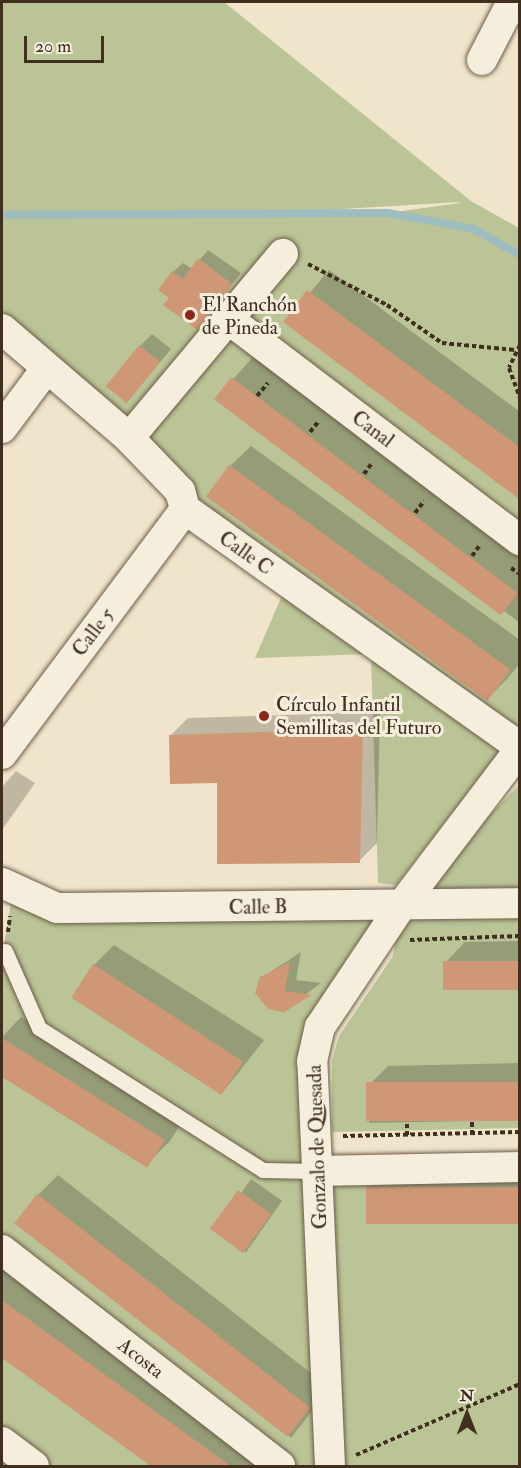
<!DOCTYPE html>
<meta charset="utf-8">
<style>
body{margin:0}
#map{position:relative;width:521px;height:1468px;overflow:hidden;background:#f0e5cb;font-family:"IM FELL Double Pica",serif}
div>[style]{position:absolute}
.green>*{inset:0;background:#bbc496}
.shadow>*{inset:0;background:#0003;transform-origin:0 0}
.stream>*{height:8px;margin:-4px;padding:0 4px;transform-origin:4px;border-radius:4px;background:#9dbdbf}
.building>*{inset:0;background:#cf9776;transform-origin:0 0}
.path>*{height:4px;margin-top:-2px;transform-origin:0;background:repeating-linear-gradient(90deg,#402e1f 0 4.5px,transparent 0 7.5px)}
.roads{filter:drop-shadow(0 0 2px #6c5c4a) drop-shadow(0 0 2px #6c5c4a)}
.lane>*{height:15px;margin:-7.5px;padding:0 7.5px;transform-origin:7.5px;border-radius:7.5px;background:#f5eedd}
.street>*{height:30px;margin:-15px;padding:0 15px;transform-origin:15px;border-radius:15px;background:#f5eedd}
.dots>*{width:16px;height:16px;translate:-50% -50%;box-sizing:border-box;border:3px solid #f5eedd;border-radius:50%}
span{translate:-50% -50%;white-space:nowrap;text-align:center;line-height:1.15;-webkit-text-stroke:6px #f5eedd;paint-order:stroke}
.poi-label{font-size:20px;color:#402e1f}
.left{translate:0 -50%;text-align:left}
.street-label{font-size:20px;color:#402e1f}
.frame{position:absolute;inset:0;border:3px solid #402e1f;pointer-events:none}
.north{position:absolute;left:437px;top:1384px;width:60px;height:60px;-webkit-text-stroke:4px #f5eedd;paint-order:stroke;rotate:0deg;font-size:16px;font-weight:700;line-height:24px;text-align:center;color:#402e1f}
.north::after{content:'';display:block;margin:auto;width:21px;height:27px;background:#402e1f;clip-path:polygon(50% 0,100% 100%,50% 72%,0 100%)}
.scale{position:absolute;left:24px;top:36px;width:80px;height:27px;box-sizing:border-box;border:3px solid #402e1f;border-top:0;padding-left:8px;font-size:18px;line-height:21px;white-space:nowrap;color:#402e1f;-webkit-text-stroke:4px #f5eedd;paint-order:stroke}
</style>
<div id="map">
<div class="green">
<div style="clip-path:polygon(evenodd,2px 2px,224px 2px,471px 201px,519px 228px,519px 727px,396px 885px,378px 883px,371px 654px,255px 658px,284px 591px,2px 329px,2px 2px,460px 203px,388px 213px,276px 213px,459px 202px,460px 203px)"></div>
<div style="clip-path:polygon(519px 785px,519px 1128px,332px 1132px,332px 1061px,339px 1036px,393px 956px,401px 907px,354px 947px,315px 1018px,300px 1059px,300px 1134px,317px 1171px,519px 1167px,519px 1466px,2px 1466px,2px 958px,13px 890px,58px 908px,401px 906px)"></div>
</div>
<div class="shadow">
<div style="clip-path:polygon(208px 250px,241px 273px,197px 328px,171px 297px,173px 272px,183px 263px,192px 269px)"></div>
<div style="clip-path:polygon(329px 270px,520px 412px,520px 497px,286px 321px)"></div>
<div style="clip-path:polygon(152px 334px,171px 349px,128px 401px,140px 346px)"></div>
<div style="clip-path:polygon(253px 357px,520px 558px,520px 623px,216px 398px)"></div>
<div style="clip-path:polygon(251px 446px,520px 640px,520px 663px,508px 678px,488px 698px,230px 466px)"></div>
<div style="clip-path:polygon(380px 712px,377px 843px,359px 861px,218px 782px,170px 736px,188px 718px)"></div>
<div style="clip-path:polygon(16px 771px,35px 783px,2px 830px,2px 787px)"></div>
<div style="clip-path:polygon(520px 941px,520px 989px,445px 990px,445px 963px,465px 942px)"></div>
<div style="clip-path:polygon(114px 945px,264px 1040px,223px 1092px,94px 965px)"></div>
<div style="clip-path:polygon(301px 952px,296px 980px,321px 983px,284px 1011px,261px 978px)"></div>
<div style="clip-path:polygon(21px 1017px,184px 1119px,170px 1141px,150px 1161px,2px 1069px,2px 1037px)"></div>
<div style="clip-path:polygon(520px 1063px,520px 1120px,369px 1123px,368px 1086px,388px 1066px)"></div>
<div style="clip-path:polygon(520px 1167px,520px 1223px,368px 1224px,368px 1189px,388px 1168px)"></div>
<div style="clip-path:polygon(58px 1175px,330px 1388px,291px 1438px,38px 1195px)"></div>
<div style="left:251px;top:1179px;width:38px;height:63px;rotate:35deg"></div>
<div style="clip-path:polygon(2px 1265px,263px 1466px,154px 1466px,2px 1356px)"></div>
</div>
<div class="stream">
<div style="left:2px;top:215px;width:386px;rotate:-0.3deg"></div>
<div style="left:388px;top:213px;width:87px;rotate:10.5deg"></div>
<div style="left:474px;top:229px;width:53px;rotate:29.5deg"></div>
</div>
<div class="building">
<div style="clip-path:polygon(198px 258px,232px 284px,197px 330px,163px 305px,169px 298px,158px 290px,172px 271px,183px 279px)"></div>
<div style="clip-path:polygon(307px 290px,519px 447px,519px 499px,283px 322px)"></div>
<div style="left:139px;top:345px;width:27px;height:53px;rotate:39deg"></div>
<div style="left:231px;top:377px;width:359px;height:28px;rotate:37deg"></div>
<div style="left:229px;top:465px;width:348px;height:39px;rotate:36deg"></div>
<div style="clip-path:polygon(363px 729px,360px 863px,217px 864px,217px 783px,170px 784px,169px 735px)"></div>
<div style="left:519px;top:961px;width:29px;height:76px;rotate:90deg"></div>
<div style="clip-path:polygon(290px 962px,285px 991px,312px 995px,284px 1012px,268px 1009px,255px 993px,260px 977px)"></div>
<div style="left:93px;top:964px;width:179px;height:40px;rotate:33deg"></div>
<div style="left:2px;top:1038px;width:192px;height:33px;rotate:32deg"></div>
<div style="left:519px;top:1082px;width:39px;height:153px;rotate:90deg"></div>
<div style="left:519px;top:1187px;width:37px;height:153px;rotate:90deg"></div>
<div style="left:238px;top:1190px;width:41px;height:48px;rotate:36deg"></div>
<div style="left:37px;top:1194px;width:347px;height:37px;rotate:38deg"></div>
<div style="clip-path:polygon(2px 1300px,232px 1467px,152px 1467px,2px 1358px)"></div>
</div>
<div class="path">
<div style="left:308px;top:264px;width:89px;rotate:27.4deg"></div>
<div style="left:387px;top:305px;width:67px;rotate:34.6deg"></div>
<div style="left:442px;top:343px;width:73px;rotate:5.5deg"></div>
<div style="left:520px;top:345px;width:25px;rotate:116deg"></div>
<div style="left:509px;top:368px;width:32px;rotate:70deg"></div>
<div style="left:257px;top:396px;width:17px;rotate:-50deg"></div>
<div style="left:310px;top:432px;width:14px;rotate:-51deg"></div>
<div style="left:364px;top:474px;width:14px;rotate:-54deg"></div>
<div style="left:415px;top:513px;width:15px;rotate:-53deg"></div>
<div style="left:472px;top:556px;width:14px;rotate:-54deg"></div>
<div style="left:511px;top:568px;width:11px;rotate:34deg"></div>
<div style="left:8px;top:932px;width:16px;rotate:-83deg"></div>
<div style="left:410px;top:940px;width:110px;rotate:-2.1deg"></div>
<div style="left:472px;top:1122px;width:12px;rotate:90deg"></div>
<div style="left:407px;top:1124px;width:11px;rotate:90deg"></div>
<div style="left:343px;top:1136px;width:177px;rotate:-1.3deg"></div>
<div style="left:356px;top:1455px;width:179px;rotate:-23.4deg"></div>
</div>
<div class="roads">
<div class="lane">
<div style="left:5px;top:951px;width:84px;rotate:66.2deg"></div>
<div style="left:39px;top:1028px;width:265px;rotate:32.4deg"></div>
<div style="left:263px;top:1170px;width:54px;rotate:1.1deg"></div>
</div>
<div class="street">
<div style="left:482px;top:60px;width:65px;rotate:-62.7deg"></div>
<div style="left:227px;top:318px;width:368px;rotate:37.2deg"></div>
<div style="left:2px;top:329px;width:167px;rotate:40.6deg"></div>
<div style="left:129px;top:438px;width:74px;rotate:46.1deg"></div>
<div style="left:180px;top:491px;width:19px;rotate:74deg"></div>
<div style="left:185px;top:509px;width:411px;rotate:35.4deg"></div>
<div style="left:2px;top:428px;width:74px;rotate:-53.3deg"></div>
<div style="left:129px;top:438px;width:240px;rotate:-50.1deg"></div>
<div style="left:2px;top:754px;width:306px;rotate:-53.2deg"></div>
<div style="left:2px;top:883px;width:60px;rotate:24.4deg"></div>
<div style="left:57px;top:908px;width:463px;rotate:-0.6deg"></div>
<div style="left:317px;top:1171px;width:203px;rotate:-1.1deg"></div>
<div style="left:2px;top:1250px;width:352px;rotate:37.8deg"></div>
<div style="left:2px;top:1442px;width:40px;rotate:37deg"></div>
<div style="left:330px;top:1466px;width:405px;rotate:-92.5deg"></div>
<div style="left:312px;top:1061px;width:35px;rotate:-77deg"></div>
<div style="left:320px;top:1027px;width:146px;rotate:-56.2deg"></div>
<div style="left:401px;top:906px;width:197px;rotate:-52.8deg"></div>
</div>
</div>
<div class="dots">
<div style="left:190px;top:315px;background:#8f2418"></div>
<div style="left:264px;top:716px;background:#8f2418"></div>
</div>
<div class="poi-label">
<span class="left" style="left:202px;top:316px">El Ranchón<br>de Pineda</span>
<span class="left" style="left:276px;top:716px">Círculo Infantil<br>Semillitas del Futuro</span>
</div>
<div class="street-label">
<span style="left:373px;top:429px;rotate:37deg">Canal</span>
<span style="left:246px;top:553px;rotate:35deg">Calle C</span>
<span style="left:93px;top:632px;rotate:-53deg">Calle 5</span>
<span style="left:258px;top:907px;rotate:-1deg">Calle B</span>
<span style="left:317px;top:1147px;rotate:-92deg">Gonzalo de Quesada</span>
<span style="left:141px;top:1358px;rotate:38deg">Acosta</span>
</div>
<div class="frame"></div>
<div class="north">N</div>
<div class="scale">20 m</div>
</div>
